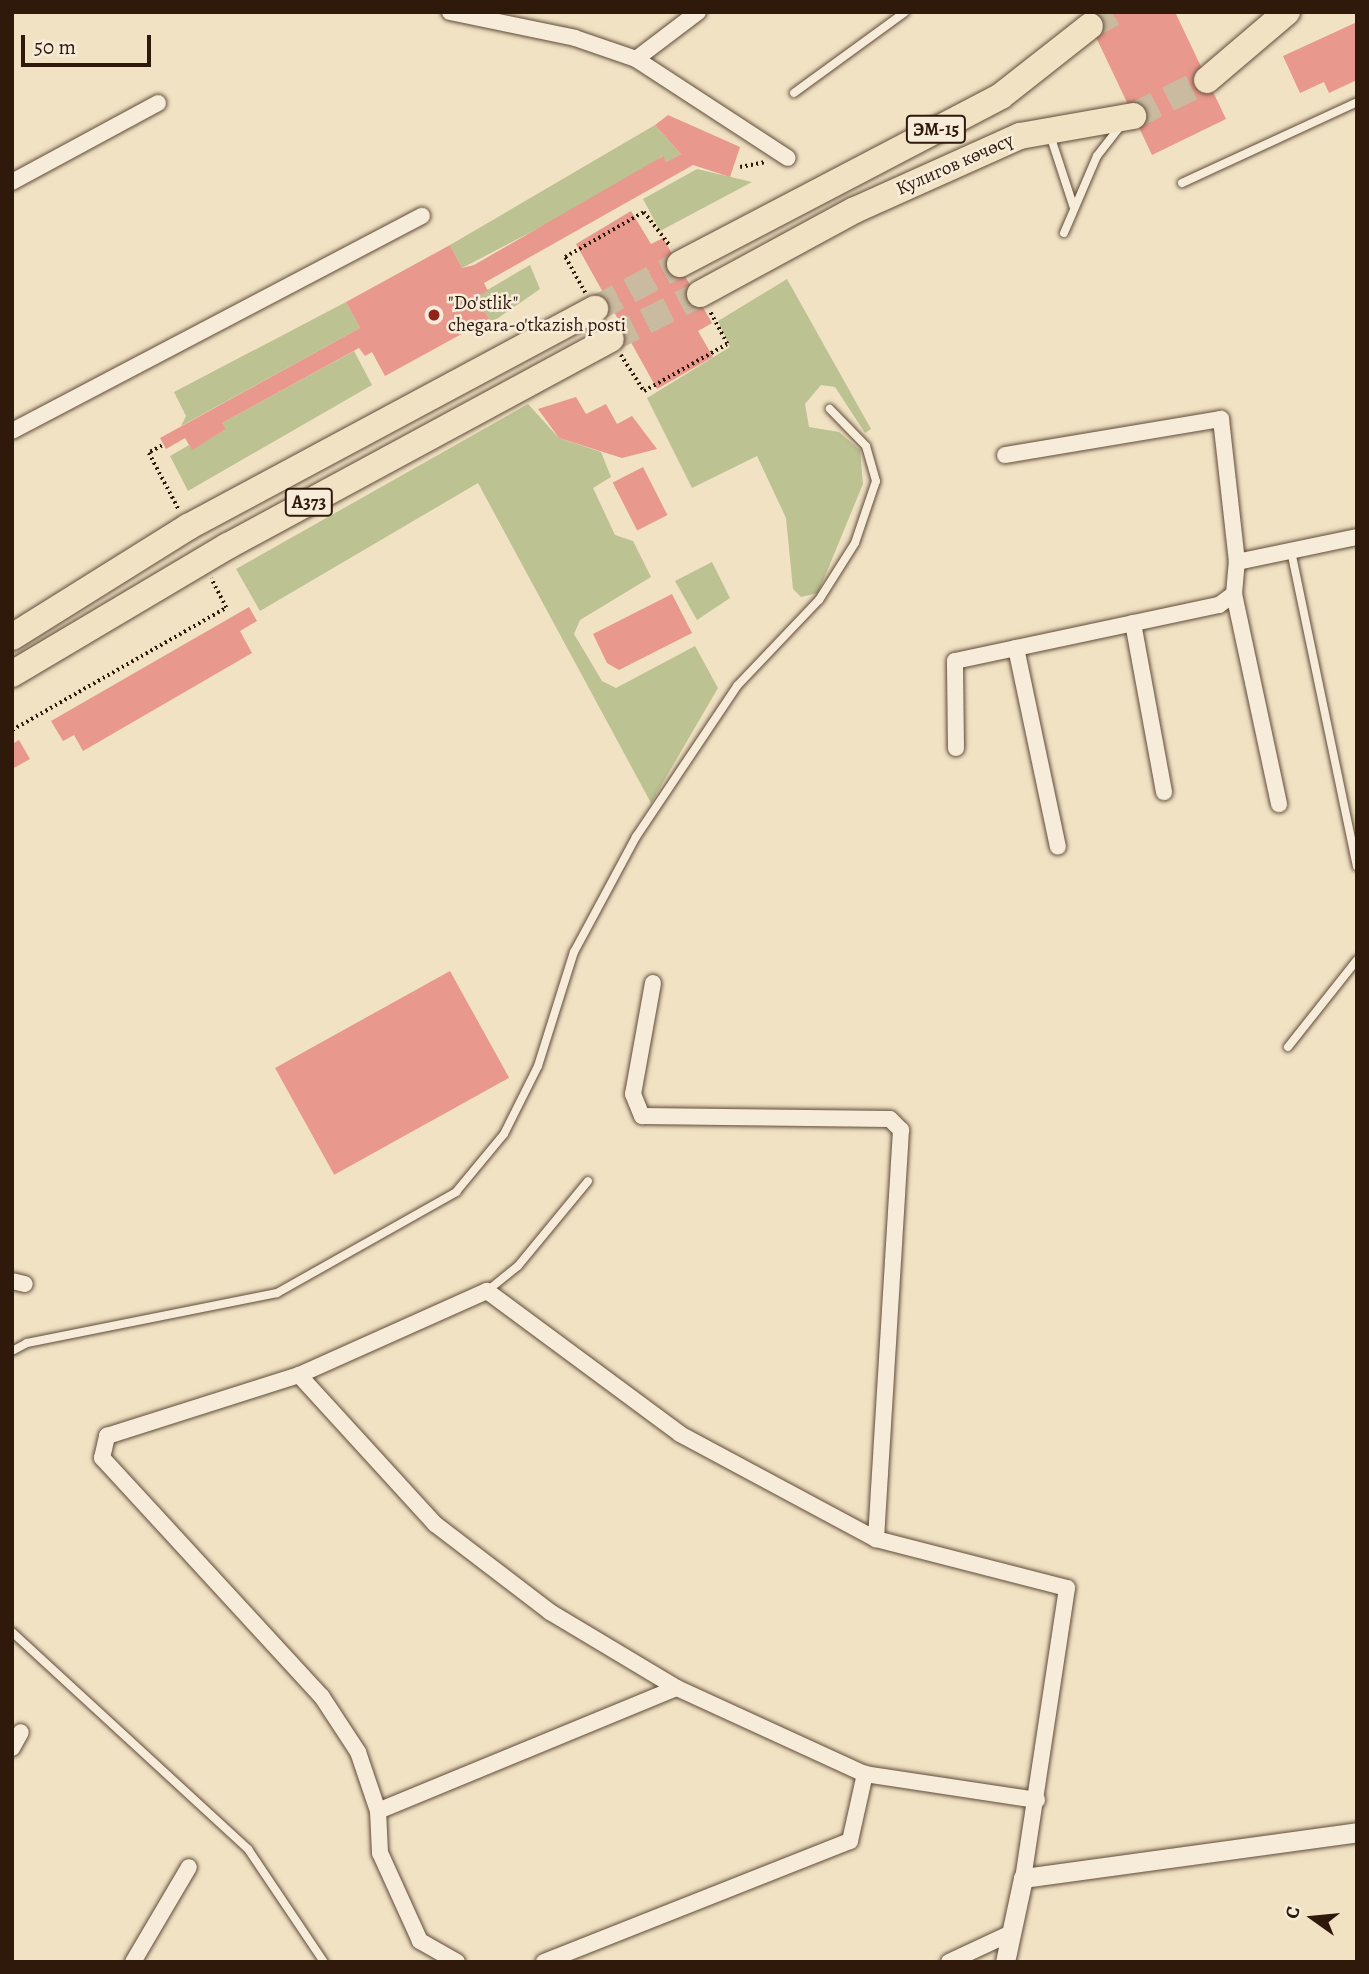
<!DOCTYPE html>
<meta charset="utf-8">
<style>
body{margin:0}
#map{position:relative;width:1369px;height:1974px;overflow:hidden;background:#f1e2c4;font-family:Alegreya,serif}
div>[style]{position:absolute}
.green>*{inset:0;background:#bdc292}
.building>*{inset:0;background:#e8988c;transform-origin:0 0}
.trunk-tunnel>*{height:26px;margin-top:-13px;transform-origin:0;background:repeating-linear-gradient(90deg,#caba9f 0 26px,transparent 0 39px)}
.path>*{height:3.5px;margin-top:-1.75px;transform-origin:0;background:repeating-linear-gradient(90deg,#2e190b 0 2px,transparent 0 5.5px)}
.roads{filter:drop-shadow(0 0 2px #5f4b39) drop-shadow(0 0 2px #5f4b39)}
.service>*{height:8px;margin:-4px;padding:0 4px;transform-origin:4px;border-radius:4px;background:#f6ecd9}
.minor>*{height:16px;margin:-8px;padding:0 8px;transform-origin:8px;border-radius:8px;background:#f6ecd9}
.tertiary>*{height:19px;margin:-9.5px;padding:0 9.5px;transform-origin:9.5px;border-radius:9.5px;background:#f6ecd9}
.trunk>*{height:26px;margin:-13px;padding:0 13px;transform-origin:13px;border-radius:13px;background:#f1e2c4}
.dots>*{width:19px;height:19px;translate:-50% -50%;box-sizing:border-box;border:4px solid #f6ecd9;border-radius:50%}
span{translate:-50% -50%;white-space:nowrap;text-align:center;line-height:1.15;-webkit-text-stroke:5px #f6ecd9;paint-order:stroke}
.shield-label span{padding:2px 5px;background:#f6ecd9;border:2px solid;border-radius:5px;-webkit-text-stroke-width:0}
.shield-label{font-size:18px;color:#2e190b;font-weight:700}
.street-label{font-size:19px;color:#2e190b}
.poi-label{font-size:19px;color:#2e190b}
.left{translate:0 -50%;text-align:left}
.frame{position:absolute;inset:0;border:14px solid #2e190b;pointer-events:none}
.north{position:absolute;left:1278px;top:1883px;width:70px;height:70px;-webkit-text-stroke:5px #f6ecd9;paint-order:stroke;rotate:285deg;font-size:19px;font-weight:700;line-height:28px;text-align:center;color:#2e190b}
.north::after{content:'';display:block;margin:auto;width:24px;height:32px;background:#2e190b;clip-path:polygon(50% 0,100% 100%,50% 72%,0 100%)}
.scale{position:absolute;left:21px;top:35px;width:130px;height:32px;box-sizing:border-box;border:4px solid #2e190b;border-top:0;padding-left:9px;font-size:21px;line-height:24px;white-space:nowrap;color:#2e190b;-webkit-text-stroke:5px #f6ecd9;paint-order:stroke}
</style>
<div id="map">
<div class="green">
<div style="clip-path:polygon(655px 125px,681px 154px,666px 162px,662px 156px,629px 181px,462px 268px,450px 245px)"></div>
<div style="clip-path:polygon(697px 169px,752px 182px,660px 231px,643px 199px)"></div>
<div style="clip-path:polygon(530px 265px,540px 289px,491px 323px,477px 296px)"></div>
<div style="clip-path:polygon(787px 279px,871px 429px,865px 433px,835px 387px,821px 385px,805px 404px,809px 427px,839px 432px,860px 450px,863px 484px,818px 593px,801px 597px,793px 589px,786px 518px,757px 456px,692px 488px,647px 398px,730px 347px,718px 321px)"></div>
<div style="clip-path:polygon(346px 302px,360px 328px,181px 426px,186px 416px,174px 392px)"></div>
<div style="clip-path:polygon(354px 351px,372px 385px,188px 491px,170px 456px,189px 445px,192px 449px,226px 429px,222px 423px)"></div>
<div style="clip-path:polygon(528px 404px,559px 438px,601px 452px,611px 477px,593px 488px,615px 535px,633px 541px,651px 577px,580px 620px,574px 634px,602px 681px,616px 688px,695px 646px,718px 688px,651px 803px,478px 483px,260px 611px,236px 569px)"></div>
<div style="clip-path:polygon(712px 562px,730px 598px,697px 620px,675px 581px)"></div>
</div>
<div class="building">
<div style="clip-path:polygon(1084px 12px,1175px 12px,1226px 119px,1152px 155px)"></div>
<div style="clip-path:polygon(1357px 22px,1357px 80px,1329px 93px,1324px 82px,1300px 93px,1283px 56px)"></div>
<div style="clip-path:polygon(668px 115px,740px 147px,730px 177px,693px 165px,484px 283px,488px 291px,477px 296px,489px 319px,385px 376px,372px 352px,365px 356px,359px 348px,222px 423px,226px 429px,192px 450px,185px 438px,166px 449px,160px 438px,360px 328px,346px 302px,450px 245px,462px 268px,474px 265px,663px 156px,666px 162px,681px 154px,655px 125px)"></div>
<div style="clip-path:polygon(631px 211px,651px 244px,663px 238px,712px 323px,698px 331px,713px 357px,657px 389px,576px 244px)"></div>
<div style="clip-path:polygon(576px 397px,586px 414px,606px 404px,617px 424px,632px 416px,657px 449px,622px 458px,559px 438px,538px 409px)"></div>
<div style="left:643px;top:467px;width:54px;height:34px;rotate:63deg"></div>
<div style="clip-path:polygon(672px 594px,692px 633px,619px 670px,607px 663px,593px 634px)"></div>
<div style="clip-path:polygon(249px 607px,257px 621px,240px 631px,252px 653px,83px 751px,74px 735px,63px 741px,51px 721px)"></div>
<div style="clip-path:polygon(19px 740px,30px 759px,12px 769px,12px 744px)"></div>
<div style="left:450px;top:971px;width:122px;height:200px;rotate:61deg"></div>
</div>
<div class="trunk-tunnel">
<div style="left:1090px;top:26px;width:29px;rotate:-29deg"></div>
<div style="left:1133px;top:116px;width:82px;rotate:-25.9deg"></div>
<div style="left:595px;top:309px;width:96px;rotate:-27.9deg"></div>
<div style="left:611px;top:339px;width:100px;rotate:-26.8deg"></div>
</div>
<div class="path">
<div style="left:740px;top:167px;width:26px;rotate:-11deg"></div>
<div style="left:585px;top:293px;width:41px;rotate:-119.1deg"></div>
<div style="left:565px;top:257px;width:91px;rotate:-29.7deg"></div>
<div style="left:644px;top:212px;width:44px;rotate:52.4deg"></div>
<div style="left:621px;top:355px;width:43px;rotate:57.4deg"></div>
<div style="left:644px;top:391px;width:95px;rotate:-29.5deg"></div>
<div style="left:727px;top:344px;width:36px;rotate:-118deg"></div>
<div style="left:162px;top:446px;width:15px;rotate:152deg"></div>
<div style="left:149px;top:453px;width:64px;rotate:62.2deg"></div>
<div style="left:12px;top:730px;width:246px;rotate:-29.7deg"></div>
<div style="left:226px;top:608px;width:33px;rotate:-117deg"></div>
</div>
<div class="roads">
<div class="service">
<div style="left:794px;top:93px;width:137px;rotate:-36.1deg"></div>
<div style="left:1050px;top:135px;width:77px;rotate:71.8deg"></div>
<div style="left:1182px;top:183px;width:193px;rotate:-24.8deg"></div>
<div style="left:1064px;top:233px;width:84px;rotate:-66.8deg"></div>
<div style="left:1097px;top:156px;width:39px;rotate:-52deg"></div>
<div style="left:1291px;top:551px;width:322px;rotate:78.2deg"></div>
<div style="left:1288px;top:1047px;width:111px;rotate:-51.6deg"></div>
<div style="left:487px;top:1291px;width:40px;rotate:-39deg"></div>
<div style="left:518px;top:1266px;width:110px;rotate:-50.5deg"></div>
<div style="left:12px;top:1351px;width:17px;rotate:-28deg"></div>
<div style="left:27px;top:1343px;width:255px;rotate:-11.3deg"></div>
<div style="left:277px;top:1293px;width:206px;rotate:-29.4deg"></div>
<div style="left:456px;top:1192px;width:75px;rotate:-50.4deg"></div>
<div style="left:504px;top:1134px;width:76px;rotate:-63.4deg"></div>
<div style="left:538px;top:1066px;width:120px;rotate:-72.5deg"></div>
<div style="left:574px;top:952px;width:131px;rotate:-61.7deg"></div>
<div style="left:636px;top:837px;width:182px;rotate:-56.2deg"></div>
<div style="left:737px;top:686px;width:119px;rotate:-46.4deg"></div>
<div style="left:819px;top:600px;width:67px;rotate:-57.7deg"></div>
<div style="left:855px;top:543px;width:65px;rotate:-71.3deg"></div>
<div style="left:876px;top:481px;width:36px;rotate:-106deg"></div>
<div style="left:866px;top:446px;width:52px;rotate:-134.2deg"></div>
<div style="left:12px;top:1632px;width:321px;rotate:42.6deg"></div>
<div style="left:248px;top:1849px;width:136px;rotate:56.1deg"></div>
</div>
<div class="minor">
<div style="left:450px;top:12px;width:128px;rotate:11.7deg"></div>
<div style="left:575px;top:38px;width:65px;rotate:19deg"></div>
<div style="left:636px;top:59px;width:181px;rotate:33.1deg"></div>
<div style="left:636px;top:59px;width:78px;rotate:-37.2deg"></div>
<div style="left:12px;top:182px;width:166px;rotate:-28.4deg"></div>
<div style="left:12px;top:431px;width:463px;rotate:-27.7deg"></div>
<div style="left:1237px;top:562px;width:123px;rotate:-11.8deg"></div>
<div style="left:1234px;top:594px;width:215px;rotate:77.9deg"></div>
<div style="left:1133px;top:623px;width:172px;rotate:79.6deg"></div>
<div style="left:1016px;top:648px;width:203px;rotate:78.1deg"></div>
<div style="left:956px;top:748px;width:87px;rotate:-90.7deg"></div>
<div style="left:955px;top:661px;width:270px;rotate:-12deg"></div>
<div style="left:1219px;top:605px;width:19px;rotate:-36deg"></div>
<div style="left:1234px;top:594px;width:32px;rotate:-85deg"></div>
<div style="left:1237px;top:562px;width:144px;rotate:-96.4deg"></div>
<div style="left:1221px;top:419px;width:219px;rotate:170.5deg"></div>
<div style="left:653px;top:983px;width:113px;rotate:100.2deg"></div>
<div style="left:633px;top:1094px;width:24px;rotate:68deg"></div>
<div style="left:642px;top:1116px;width:248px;rotate:0.7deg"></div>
<div style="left:890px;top:1119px;width:16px;rotate:45deg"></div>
<div style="left:901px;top:1130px;width:410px;rotate:93.5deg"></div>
<div style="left:12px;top:1281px;width:13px;rotate:13deg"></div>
<div style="left:299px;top:1375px;width:202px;rotate:47.6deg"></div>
<div style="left:435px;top:1524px;width:145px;rotate:37.4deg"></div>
<div style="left:550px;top:1612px;width:148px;rotate:30.9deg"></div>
<div style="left:677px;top:1688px;width:207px;rotate:24.6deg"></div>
<div style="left:865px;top:1774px;width:174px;rotate:8.6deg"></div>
<div style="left:12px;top:1748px;width:18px;rotate:-61deg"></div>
<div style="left:378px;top:1811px;width:323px;rotate:-22.4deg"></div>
<div style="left:133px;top:1962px;width:110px;rotate:-59.5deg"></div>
<div style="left:457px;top:1962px;width:43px;rotate:-150.4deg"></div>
<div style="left:420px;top:1941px;width:97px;rotate:-114.4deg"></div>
<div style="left:380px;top:1853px;width:42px;rotate:-92.7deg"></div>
<div style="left:378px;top:1811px;width:62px;rotate:-108.7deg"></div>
<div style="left:358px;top:1752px;width:66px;rotate:-123.2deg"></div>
<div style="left:322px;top:1697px;width:325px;rotate:-132.6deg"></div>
<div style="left:102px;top:1458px;width:23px;rotate:-77deg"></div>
<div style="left:107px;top:1436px;width:201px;rotate:-17.6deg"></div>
<div style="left:299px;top:1375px;width:206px;rotate:-24.1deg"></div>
<div style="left:487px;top:1291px;width:240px;rotate:36.5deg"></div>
<div style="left:680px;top:1434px;width:222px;rotate:28.2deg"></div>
<div style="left:876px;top:1539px;width:197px;rotate:14.4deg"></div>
<div style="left:1067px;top:1588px;width:293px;rotate:98.6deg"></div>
<div style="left:544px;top:1962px;width:329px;rotate:-21.6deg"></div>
<div style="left:850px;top:1841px;width:69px;rotate:-77.4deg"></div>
<div style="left:949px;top:1962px;width:68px;rotate:-25.1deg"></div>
</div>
<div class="tertiary">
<div style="left:1005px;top:1962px;width:86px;rotate:-77.9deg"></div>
<div style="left:1023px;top:1878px;width:337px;rotate:-7.8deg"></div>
</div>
<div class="trunk">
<div style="left:1207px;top:80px;width:105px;rotate:-40.4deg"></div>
<div style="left:680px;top:264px;width:362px;rotate:-27.6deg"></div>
<div style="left:1001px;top:96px;width:113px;rotate:-38.2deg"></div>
<div style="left:700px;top:294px;width:176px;rotate:-28.5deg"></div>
<div style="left:855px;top:210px;width:181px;rotate:-24.2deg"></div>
<div style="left:1020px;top:136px;width:115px;rotate:-10deg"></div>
<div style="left:12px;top:637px;width:208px;rotate:-32deg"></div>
<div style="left:188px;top:527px;width:462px;rotate:-28.2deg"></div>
<div style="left:12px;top:674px;width:251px;rotate:-30.7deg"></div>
<div style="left:228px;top:546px;width:435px;rotate:-28.4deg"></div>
</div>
</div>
<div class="dots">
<div style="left:434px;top:315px;background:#8f2418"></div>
</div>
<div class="shield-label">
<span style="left:936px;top:129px">ЭМ-15</span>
<span style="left:309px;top:502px">A373</span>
</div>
<div class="street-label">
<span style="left:955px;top:165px;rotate:-24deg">Кулигов көчөсү</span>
</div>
<div class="poi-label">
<span class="left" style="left:448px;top:315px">"Do'stlik"<br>chegara-o'tkazish posti</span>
</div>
<div class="frame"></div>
<div class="north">С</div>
<div class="scale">50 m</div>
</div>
